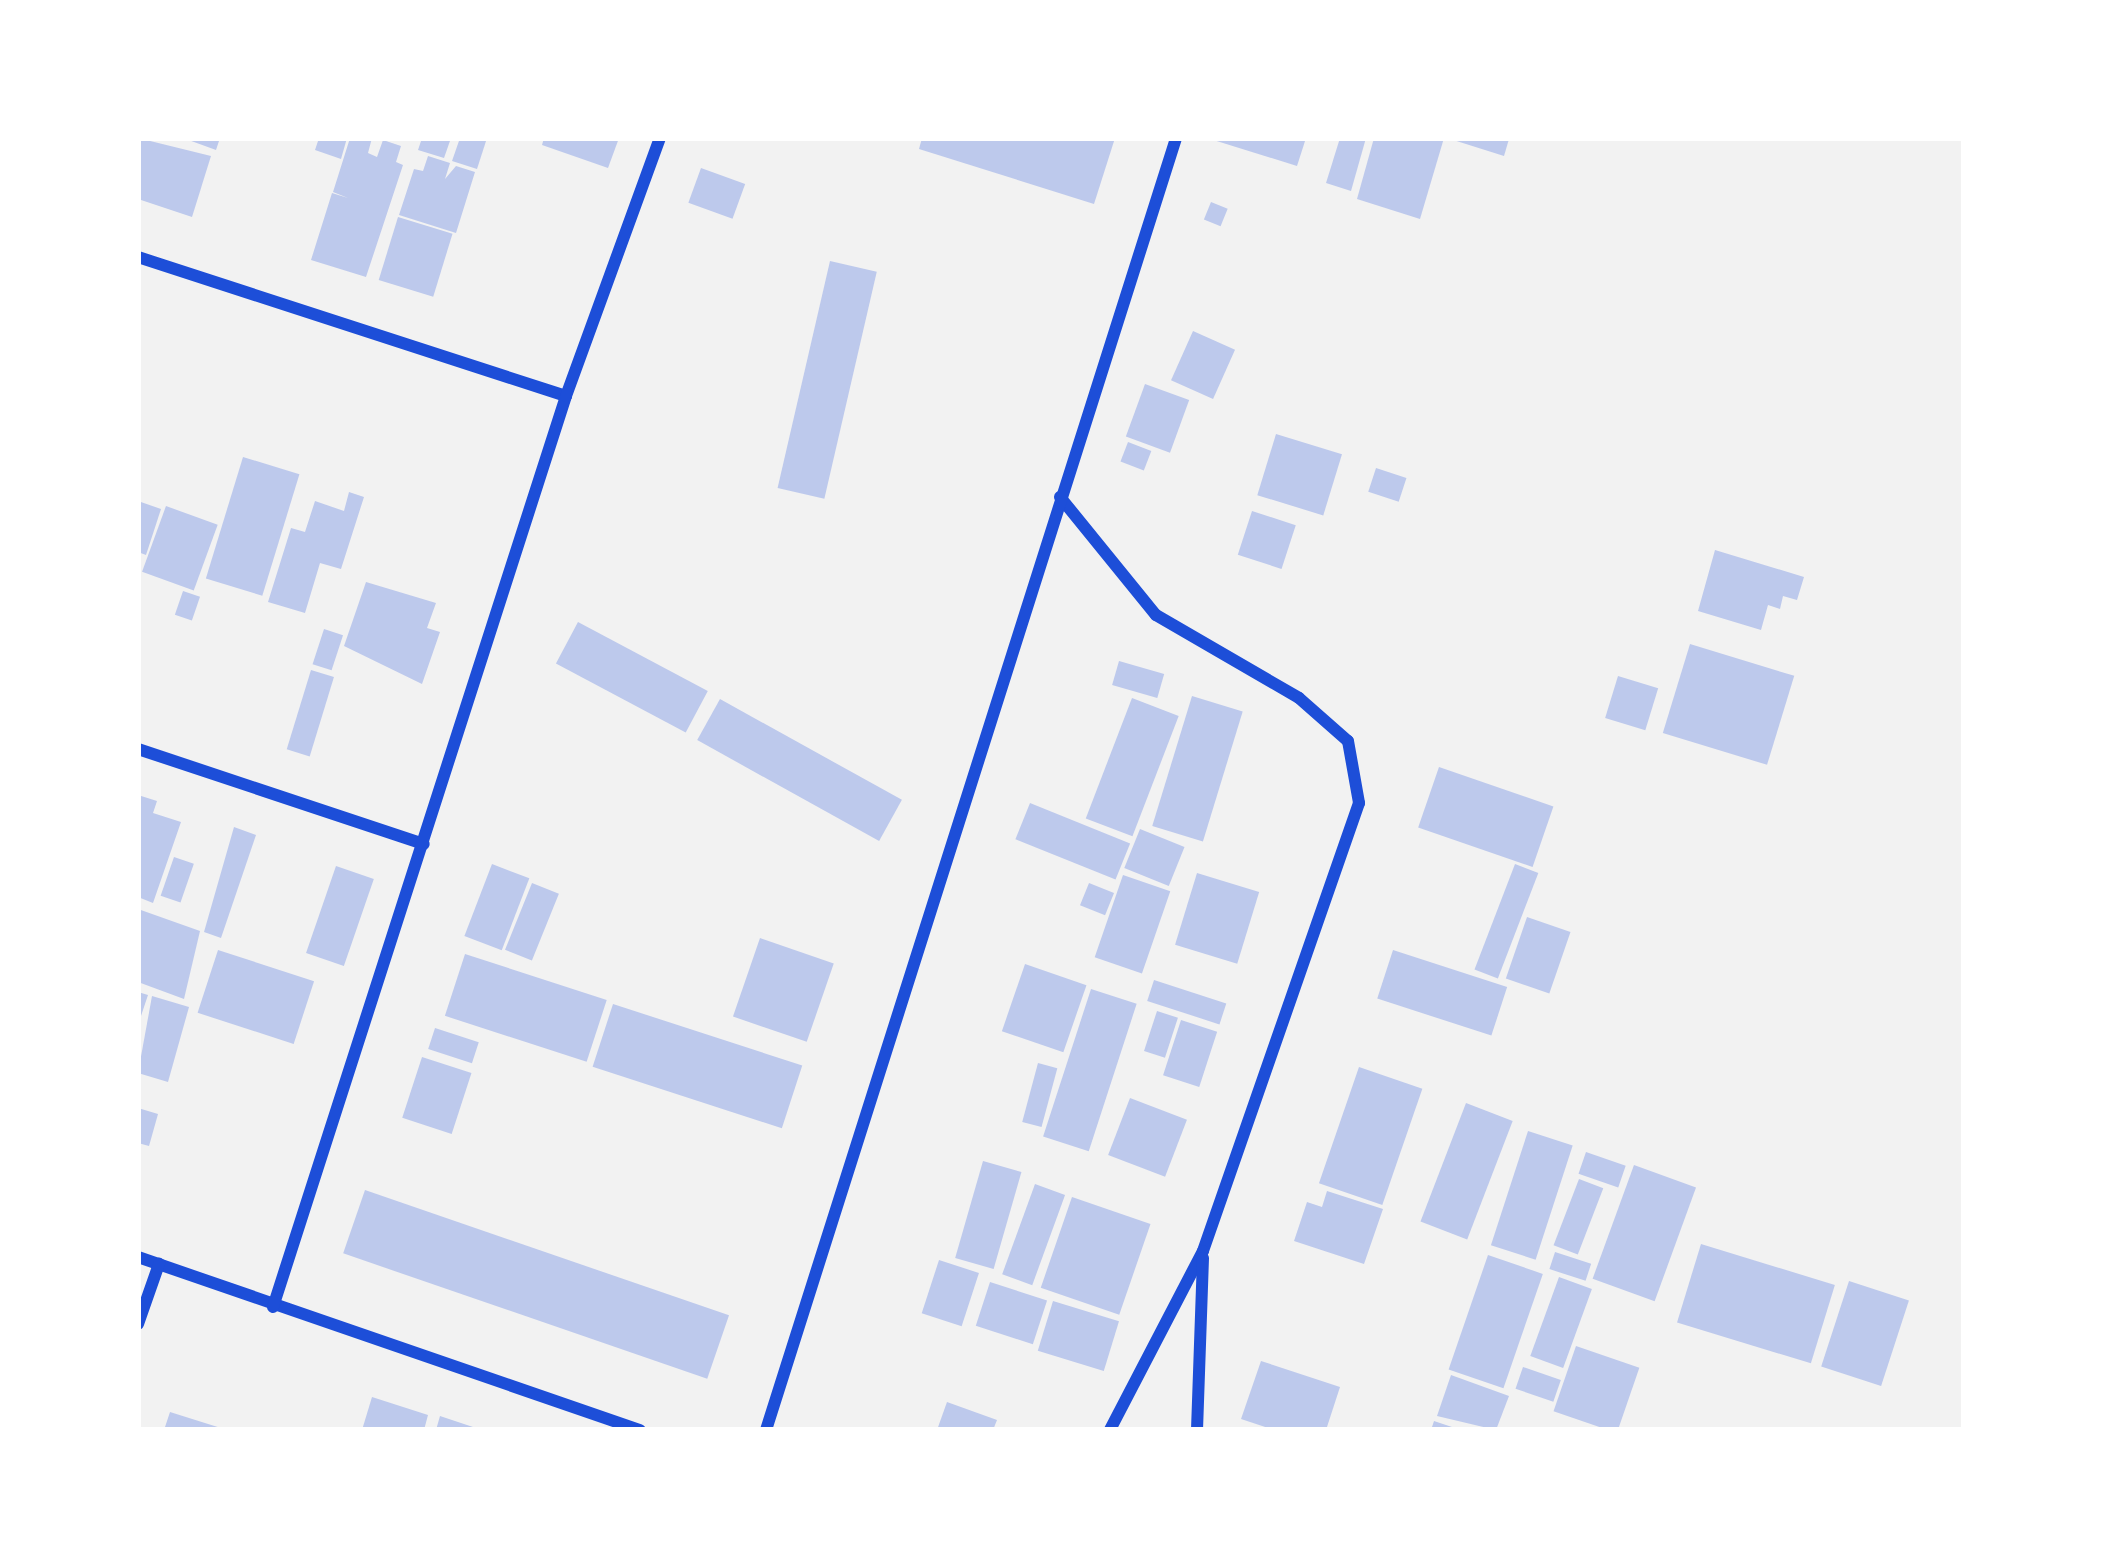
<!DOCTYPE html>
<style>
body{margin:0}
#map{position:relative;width:2102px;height:1568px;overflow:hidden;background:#f2f2f2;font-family:Poppins,sans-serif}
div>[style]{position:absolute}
.building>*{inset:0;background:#bdc9ec;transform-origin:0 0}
.minor>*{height:12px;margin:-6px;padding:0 6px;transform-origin:6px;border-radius:6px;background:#1d4ed8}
span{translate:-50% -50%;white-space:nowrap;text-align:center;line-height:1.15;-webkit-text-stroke:9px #fff;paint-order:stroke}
.frame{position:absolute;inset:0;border:141px solid #fff;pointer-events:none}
</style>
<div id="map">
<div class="building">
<div style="clip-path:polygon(138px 138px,211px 156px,192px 217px,138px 199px)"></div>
<div style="clip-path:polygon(183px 138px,220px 138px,216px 150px)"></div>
<div style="clip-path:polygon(319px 138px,347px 138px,341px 159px,315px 150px)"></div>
<div style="clip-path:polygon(350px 138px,372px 138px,368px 153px,377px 157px,383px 140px,401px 146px,396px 162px,403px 165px,366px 277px,311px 260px,332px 193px,348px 198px,333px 192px)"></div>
<div style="clip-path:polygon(422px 138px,451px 138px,444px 158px,418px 150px)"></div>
<div style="clip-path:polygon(460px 138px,487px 138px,477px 169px,452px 161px)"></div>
<div style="clip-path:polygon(544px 138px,619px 138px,608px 168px,542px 145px)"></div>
<div style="clip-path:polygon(922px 138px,1115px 138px,1094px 204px,919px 149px)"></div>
<div style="clip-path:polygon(1207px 138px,1306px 138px,1297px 166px)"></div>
<div style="clip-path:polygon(1340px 138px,1366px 138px,1351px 191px,1326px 183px)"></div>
<div style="clip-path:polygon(1374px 138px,1444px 138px,1420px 219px,1357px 199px)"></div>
<div style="clip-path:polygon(1447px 138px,1506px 138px,1509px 139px,1504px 156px)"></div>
<div style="clip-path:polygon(428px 156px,450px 163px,445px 179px,456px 166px,475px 172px,456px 233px,399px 215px,414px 169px,423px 171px)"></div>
<div style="left:701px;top:168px;width:47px;height:37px;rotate:20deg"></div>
<div style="left:1211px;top:202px;width:18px;height:19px;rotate:22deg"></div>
<div style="left:398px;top:217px;width:57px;height:66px;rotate:17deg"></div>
<div style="left:830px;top:261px;width:48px;height:233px;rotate:13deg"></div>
<div style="left:1193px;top:331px;width:46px;height:54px;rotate:24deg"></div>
<div style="left:1145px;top:384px;width:47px;height:56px;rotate:20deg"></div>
<div style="left:1276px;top:434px;width:69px;height:64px;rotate:17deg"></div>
<div style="left:1128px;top:442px;width:25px;height:21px;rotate:21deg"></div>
<div style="left:243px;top:457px;width:59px;height:127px;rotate:17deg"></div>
<div style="left:1376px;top:468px;width:32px;height:25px;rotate:18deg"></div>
<div style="clip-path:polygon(349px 492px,364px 497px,341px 569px,320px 563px,305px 613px,268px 602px,291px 528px,305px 532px,315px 501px,344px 511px)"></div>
<div style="clip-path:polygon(138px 501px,161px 509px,146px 555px,138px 552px)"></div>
<div style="left:166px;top:506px;width:55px;height:70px;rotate:20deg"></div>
<div style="left:1252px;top:511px;width:46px;height:46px;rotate:18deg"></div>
<div style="clip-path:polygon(1715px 550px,1804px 577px,1797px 600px,1783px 596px,1780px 609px,1768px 605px,1761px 630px,1698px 611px)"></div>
<div style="clip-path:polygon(366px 582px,436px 603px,427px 628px,440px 632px,422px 684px,344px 646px)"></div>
<div style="left:183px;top:591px;width:18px;height:25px;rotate:19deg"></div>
<div style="left:578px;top:622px;width:147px;height:47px;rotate:28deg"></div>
<div style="left:324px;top:629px;width:20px;height:37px;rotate:18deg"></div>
<div style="left:1690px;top:644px;width:109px;height:93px;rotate:17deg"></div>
<div style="left:1119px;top:661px;width:47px;height:25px;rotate:16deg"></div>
<div style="left:311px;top:670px;width:24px;height:83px;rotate:17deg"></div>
<div style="left:1618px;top:676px;width:42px;height:44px;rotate:17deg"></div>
<div style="left:1192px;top:696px;width:53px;height:136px;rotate:17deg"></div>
<div style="left:1132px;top:698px;width:50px;height:129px;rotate:21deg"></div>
<div style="left:720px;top:699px;width:208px;height:47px;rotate:29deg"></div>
<div style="left:1439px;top:767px;width:121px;height:64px;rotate:19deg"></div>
<div style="clip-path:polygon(138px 795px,157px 801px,153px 813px,181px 822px,153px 903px,138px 897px)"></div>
<div style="left:1030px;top:803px;width:108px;height:39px;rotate:22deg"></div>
<div style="clip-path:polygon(234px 827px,256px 835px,221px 938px,204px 932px)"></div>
<div style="left:1140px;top:829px;width:48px;height:42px;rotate:22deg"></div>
<div style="left:174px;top:857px;width:21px;height:41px;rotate:19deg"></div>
<div style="left:492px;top:864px;width:40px;height:77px;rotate:21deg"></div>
<div style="left:1515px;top:864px;width:25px;height:113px;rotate:21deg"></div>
<div style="left:336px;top:866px;width:40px;height:92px;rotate:19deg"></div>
<div style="left:1197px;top:873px;width:65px;height:75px;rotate:17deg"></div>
<div style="left:1123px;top:875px;width:50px;height:87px;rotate:19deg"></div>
<div style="left:532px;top:883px;width:29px;height:72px;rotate:22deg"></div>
<div style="left:1089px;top:883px;width:27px;height:24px;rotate:22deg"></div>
<div style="clip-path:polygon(138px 909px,200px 931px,184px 999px,138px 982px)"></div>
<div style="left:1527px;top:917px;width:46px;height:65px;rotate:19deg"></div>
<div style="left:760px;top:938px;width:78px;height:83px;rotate:19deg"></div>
<div style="left:218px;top:950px;width:101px;height:66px;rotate:18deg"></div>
<div style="left:1393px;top:950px;width:120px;height:51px;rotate:18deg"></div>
<div style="left:465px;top:954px;width:149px;height:65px;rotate:18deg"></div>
<div style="left:1025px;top:964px;width:65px;height:71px;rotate:19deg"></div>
<div style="left:1154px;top:980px;width:76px;height:22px;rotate:18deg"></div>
<div style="left:1091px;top:989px;width:48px;height:155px;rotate:18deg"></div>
<div style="clip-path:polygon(138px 992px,148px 995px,139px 1022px,138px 1022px)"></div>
<div style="clip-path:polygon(152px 996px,189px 1007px,168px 1082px,138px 1073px)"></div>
<div style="left:613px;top:1004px;width:199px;height:66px;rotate:18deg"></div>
<div style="left:1157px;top:1011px;width:22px;height:42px;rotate:18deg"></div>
<div style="left:1181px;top:1020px;width:38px;height:58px;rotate:18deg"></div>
<div style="left:435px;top:1028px;width:46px;height:22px;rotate:18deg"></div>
<div style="left:422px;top:1057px;width:52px;height:64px;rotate:18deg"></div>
<div style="left:1038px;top:1063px;width:20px;height:61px;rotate:15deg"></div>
<div style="left:1359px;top:1067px;width:67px;height:123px;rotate:19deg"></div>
<div style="left:1130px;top:1098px;width:61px;height:61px;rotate:21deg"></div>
<div style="left:1466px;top:1103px;width:50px;height:127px;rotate:21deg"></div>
<div style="clip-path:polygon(138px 1108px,158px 1114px,149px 1146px,138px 1143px)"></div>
<div style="left:1528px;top:1131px;width:47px;height:120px;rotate:18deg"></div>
<div style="left:1586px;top:1152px;width:42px;height:23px;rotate:19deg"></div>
<div style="left:983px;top:1161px;width:40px;height:101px;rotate:16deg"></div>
<div style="left:1634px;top:1165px;width:66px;height:121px;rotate:20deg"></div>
<div style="left:1579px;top:1179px;width:26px;height:71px;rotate:21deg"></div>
<div style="left:1035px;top:1184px;width:32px;height:96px;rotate:20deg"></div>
<div style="left:365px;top:1190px;width:385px;height:67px;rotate:19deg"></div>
<div style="clip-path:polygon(1327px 1191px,1383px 1209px,1364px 1264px,1294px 1241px,1307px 1202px,1322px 1207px)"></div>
<div style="left:1072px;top:1197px;width:83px;height:96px;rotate:19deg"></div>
<div style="left:1701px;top:1244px;width:140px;height:82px;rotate:17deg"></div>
<div style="left:1555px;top:1252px;width:38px;height:18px;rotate:18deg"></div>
<div style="left:1488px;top:1255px;width:58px;height:121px;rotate:19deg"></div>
<div style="left:939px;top:1260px;width:42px;height:56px;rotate:18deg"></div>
<div style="left:1559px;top:1277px;width:35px;height:84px;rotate:20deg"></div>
<div style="left:1849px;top:1281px;width:63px;height:90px;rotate:18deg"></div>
<div style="left:990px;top:1282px;width:60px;height:46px;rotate:18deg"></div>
<div style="left:1053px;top:1301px;width:69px;height:52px;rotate:17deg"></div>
<div style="left:1576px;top:1346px;width:67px;height:69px;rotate:19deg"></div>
<div style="clip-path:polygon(1261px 1361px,1340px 1387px,1326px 1430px,1274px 1430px,1241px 1419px)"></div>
<div style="left:1523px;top:1367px;width:40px;height:23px;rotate:19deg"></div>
<div style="clip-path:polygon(1451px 1375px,1509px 1396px,1496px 1430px,1437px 1416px)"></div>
<div style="clip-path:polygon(372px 1397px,428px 1415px,424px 1430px,362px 1430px)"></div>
<div style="clip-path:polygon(947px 1402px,997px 1420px,993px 1430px,937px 1430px)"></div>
<div style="clip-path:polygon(170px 1412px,224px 1429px,223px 1430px,164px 1430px)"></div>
<div style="clip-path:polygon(440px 1416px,479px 1429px,479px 1430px,436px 1430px)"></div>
<div style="clip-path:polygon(1434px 1421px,1458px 1429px,1458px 1430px,1431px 1430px)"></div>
</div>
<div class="minor">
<div style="left:138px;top:257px;width:450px;rotate:18deg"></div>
<div style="left:1060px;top:497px;width:152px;rotate:50.9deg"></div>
<div style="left:1156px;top:615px;width:165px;rotate:30.1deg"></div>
<div style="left:1299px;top:698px;width:65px;rotate:41.3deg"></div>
<div style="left:1348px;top:741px;width:63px;rotate:79.9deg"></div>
<div style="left:1359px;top:803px;width:474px;rotate:109.2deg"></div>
<div style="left:1203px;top:1251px;width:202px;rotate:117.5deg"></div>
<div style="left:138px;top:749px;width:301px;rotate:18.4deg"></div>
<div style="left:138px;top:1257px;width:531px;rotate:19.02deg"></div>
<div style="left:273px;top:1307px;width:957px;rotate:-72.17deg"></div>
<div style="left:566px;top:396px;width:275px;rotate:-70deg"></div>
<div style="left:138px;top:1324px;width:64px;rotate:-70.7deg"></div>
<div style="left:766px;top:1430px;width:1355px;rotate:-72.39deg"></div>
<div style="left:1197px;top:1430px;width:172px;rotate:-88deg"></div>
</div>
<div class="frame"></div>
</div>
